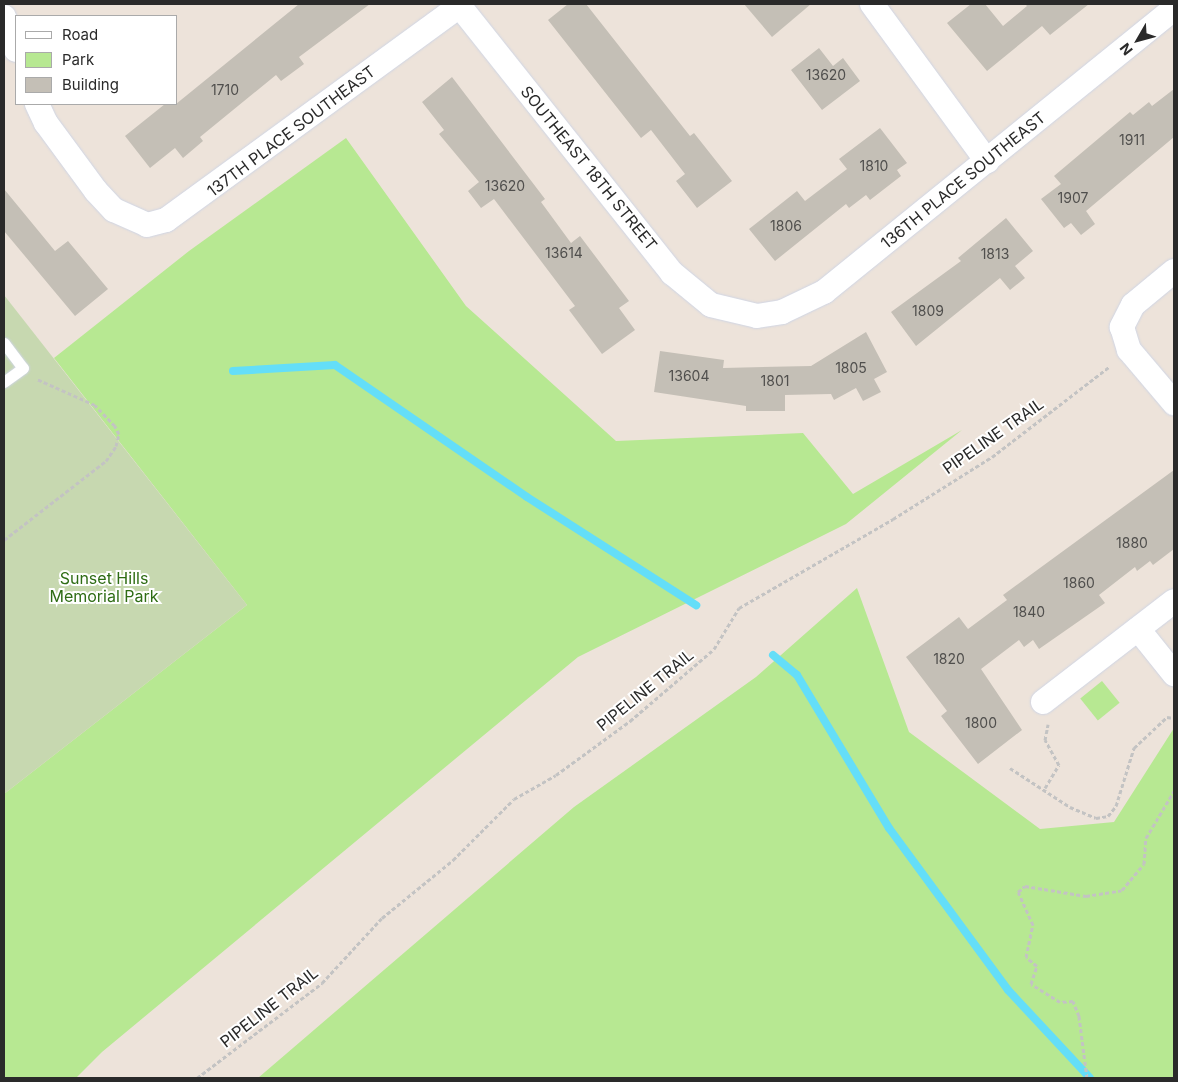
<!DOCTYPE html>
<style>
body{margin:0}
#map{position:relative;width:1178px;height:1082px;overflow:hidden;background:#ede3da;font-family:Inter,sans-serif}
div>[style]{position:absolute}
.green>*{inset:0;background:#b7e892;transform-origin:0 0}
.cemetery>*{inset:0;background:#c7d8b0}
.stream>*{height:8px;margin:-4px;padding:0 4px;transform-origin:4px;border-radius:4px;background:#64def8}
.building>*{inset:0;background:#c4bfb6}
.path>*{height:3px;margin-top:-1.5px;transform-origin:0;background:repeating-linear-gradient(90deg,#c3c3c3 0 4px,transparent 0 6.5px)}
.roads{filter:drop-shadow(0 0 1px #cfd5e4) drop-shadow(0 0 1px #cfd5e4)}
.lane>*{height:11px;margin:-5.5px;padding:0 5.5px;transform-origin:5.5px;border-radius:5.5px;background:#fff}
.street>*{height:24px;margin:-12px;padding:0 12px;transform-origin:12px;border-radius:12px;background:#fff}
span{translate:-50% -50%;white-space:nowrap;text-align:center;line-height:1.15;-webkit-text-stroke:4px #fff;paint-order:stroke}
.number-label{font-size:14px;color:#504f4d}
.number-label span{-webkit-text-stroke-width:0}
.street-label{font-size:16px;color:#2a2a2a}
.park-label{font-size:16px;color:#2e6c14}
.frame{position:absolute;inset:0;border:5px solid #2a2a2a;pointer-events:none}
.legend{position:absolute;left:15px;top:15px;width:162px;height:90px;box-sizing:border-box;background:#fff;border:1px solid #aaa;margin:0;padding:6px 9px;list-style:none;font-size:15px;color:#2a2a2a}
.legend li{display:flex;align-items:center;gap:10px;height:25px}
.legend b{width:25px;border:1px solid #aaa}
.north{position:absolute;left:1113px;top:15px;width:50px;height:50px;-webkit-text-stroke:4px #fff;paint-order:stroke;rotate:232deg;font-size:14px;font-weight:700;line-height:20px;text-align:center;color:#2a2a2a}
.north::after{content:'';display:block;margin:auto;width:18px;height:22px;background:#2a2a2a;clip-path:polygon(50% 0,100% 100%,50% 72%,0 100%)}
</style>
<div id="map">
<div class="green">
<div style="clip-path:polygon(346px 138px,466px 306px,616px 441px,803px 433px,853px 494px,962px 430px,846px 524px,578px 657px,102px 1052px,76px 1078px,4px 1078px,4px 794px,247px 605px,54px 358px,189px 251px)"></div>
<div style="clip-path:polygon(857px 588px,909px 732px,1040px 829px,1114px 822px,1174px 728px,1174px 1078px,258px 1078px,574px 807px,756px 677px)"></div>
<div style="left:1102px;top:681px;width:28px;height:28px;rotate:51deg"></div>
</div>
<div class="cemetery">
<div style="clip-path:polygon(4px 295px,247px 605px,4px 794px)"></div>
</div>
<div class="stream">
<div style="left:233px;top:371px;width:102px;rotate:-3.4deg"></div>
<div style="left:335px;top:365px;width:233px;rotate:34.5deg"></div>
<div style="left:527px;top:497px;width:201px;rotate:32.6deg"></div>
<div style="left:773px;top:655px;width:31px;rotate:40deg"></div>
<div style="left:797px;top:675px;width:179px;rotate:59deg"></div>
<div style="left:889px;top:828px;width:201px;rotate:53.7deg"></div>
<div style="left:1008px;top:990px;width:120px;rotate:47deg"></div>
</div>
<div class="building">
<div style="clip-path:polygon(299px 4px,370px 4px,299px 57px,304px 64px,281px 81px,276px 75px,200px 137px,203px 141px,183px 158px,175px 148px,150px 168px,125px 136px,165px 104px,176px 104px)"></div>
<div style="clip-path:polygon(568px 4px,586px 4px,690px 136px,694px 133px,732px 181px,697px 208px,676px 181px,685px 174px,651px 130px,641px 138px,548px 20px)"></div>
<div style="clip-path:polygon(744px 4px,811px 4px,772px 37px)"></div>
<div style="clip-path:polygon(971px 4px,985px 4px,1003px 26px,1027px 6px,1025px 4px,1089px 4px,1050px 35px,1042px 26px,987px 71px,947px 23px)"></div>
<div style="clip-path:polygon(819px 48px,833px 66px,843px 58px,860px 81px,822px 110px,791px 70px)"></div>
<div style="clip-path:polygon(452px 77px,545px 199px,541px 202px,571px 243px,580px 236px,629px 301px,619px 308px,635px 330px,602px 354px,569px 310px,575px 306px,494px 199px,481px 208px,468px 191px,479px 182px,439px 134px,444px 130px,422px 102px)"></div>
<div style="clip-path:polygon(1174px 89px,1174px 137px,1086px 211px,1095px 224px,1081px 235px,1071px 223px,1064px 228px,1041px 199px,1061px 184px,1054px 176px,1130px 112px,1133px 115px,1149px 102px,1152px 106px)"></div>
<div style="clip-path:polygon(880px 128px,907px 163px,897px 170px,901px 176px,870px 200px,866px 195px,849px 208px,846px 204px,775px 261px,749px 229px,797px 191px,805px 201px,847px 169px,839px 159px)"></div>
<div style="clip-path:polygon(4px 189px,55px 251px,68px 241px,108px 289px,75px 316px,4px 231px)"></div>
<div style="clip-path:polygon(1006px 218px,1033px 251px,1015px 266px,1025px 278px,1010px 290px,1000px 278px,916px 346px,891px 312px,961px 261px,958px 258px)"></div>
<div style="clip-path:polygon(866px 332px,887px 372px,874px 379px,881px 392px,863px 401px,856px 388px,834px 400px,831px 394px,785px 395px,785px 411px,746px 411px,746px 406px,654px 392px,660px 351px,724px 360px,723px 368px,811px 366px)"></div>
<div style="clip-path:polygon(1174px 470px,1174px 549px,1153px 565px,1150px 561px,1137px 571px,1135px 567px,1099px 595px,1105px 603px,1039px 649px,1033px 640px,1024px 647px,1019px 640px,981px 669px,1022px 730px,978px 764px,941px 716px,947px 711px,906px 657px,959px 617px,968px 629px,1007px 600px,1003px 595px)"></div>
</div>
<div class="path">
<div style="left:4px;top:540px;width:129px;rotate:-37.8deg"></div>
<div style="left:106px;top:461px;width:18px;rotate:-56deg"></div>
<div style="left:116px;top:446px;width:12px;rotate:-76deg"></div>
<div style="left:119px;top:434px;width:9px;rotate:-117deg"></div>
<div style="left:115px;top:426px;width:29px;rotate:-134deg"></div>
<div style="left:95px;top:405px;width:64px;rotate:-155.9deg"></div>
<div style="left:1010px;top:768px;width:72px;rotate:33deg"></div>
<div style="left:1070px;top:807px;width:28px;rotate:23deg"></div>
<div style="left:1096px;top:818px;width:12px;rotate:-9deg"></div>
<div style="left:1108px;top:816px;width:13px;rotate:-51deg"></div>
<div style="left:1116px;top:806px;width:61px;rotate:-72.8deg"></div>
<div style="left:1134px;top:748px;width:45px;rotate:-43.2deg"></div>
<div style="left:1167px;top:717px;width:7px;rotate:8deg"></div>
<div style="left:1045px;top:788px;width:27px;rotate:-59deg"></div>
<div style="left:1059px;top:765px;width:29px;rotate:-119deg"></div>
<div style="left:1045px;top:740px;width:16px;rotate:-79deg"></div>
<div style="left:197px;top:1078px;width:157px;rotate:-37.2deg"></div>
<div style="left:322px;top:983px;width:88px;rotate:-47.3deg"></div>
<div style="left:382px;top:918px;width:92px;rotate:-39.2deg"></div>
<div style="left:453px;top:860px;width:86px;rotate:-45deg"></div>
<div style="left:514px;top:799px;width:48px;rotate:-29.7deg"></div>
<div style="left:556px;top:775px;width:92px;rotate:-36.1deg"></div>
<div style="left:630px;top:721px;width:111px;rotate:-40.6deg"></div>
<div style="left:714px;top:649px;width:48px;rotate:-58.6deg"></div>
<div style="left:739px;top:608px;width:178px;rotate:-30deg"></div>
<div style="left:893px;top:519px;width:117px;rotate:-32.1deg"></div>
<div style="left:992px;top:457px;width:149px;rotate:-37.6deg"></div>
<div style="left:1087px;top:1078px;width:63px;rotate:-97.4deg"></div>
<div style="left:1079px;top:1016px;width:16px;rotate:-112deg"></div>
<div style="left:1073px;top:1001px;width:13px;rotate:176deg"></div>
<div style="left:1060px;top:1002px;width:34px;rotate:-148deg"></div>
<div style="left:1031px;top:984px;width:19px;rotate:-72deg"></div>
<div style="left:1037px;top:966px;width:14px;rotate:-141deg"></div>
<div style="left:1026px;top:957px;width:33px;rotate:-78deg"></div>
<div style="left:1033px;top:925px;width:36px;rotate:-114deg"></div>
<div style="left:1018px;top:892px;width:9px;rotate:-41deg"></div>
<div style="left:1025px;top:886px;width:62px;rotate:9.3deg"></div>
<div style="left:1086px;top:896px;width:36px;rotate:-9deg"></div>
<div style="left:1122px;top:890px;width:34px;rotate:-50deg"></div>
<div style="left:1144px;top:864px;width:26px;rotate:-86deg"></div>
<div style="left:1146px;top:838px;width:55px;rotate:-59.2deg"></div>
</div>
<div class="roads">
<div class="lane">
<div style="left:4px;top:343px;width:31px;rotate:53deg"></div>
<div style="left:23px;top:368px;width:24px;rotate:144deg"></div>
</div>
<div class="street">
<div style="left:458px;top:4px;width:344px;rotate:51.5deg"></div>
<div style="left:672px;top:273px;width:50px;rotate:39.4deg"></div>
<div style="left:711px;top:305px;width:47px;rotate:13.4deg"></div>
<div style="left:757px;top:316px;width:25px;rotate:-9deg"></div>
<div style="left:782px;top:312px;width:47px;rotate:-25.5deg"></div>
<div style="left:824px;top:292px;width:450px;rotate:-39deg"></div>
<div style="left:872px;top:4px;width:195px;rotate:53.8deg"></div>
<div style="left:4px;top:17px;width:35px;rotate:70deg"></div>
<div style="left:37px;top:104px;width:21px;rotate:65deg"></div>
<div style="left:46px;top:123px;width:84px;rotate:53.7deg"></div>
<div style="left:96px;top:191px;width:26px;rotate:47deg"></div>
<div style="left:114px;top:210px;width:36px;rotate:24deg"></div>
<div style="left:147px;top:225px;width:20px;rotate:-15deg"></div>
<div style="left:166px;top:220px;width:363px;rotate:-36.1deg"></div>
<div style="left:1174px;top:271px;width:53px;rotate:140.3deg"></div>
<div style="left:1133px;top:305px;width:25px;rotate:117deg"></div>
<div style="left:1122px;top:327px;width:24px;rotate:73deg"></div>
<div style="left:1129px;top:350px;width:70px;rotate:49.7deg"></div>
<div style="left:1138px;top:629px;width:58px;rotate:51.3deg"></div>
<div style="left:1043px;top:702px;width:165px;rotate:-37.6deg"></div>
</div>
</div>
<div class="number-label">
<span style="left:826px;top:75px">13620</span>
<span style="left:225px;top:90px">1710</span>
<span style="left:1132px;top:140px">1911</span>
<span style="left:874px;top:166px">1810</span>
<span style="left:505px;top:186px">13620</span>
<span style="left:1073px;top:198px">1907</span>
<span style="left:786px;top:226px">1806</span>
<span style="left:564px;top:253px">13614</span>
<span style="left:995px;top:254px">1813</span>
<span style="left:928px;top:311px">1809</span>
<span style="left:851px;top:368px">1805</span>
<span style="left:689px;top:376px">13604</span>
<span style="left:775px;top:381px">1801</span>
<span style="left:1132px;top:543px">1880</span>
<span style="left:1079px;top:583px">1860</span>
<span style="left:1029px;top:612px">1840</span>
<span style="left:949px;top:659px">1820</span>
<span style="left:981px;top:723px">1800</span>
</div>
<div class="street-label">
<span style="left:291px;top:131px;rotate:-37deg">137TH PLACE SOUTHEAST</span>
<span style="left:589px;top:168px;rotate:51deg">SOUTHEAST 18TH STREET</span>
<span style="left:963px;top:180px;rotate:-39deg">136TH PLACE SOUTHEAST</span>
<span style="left:993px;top:436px;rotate:-35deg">PIPELINE TRAIL</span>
<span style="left:645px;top:690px;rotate:-39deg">PIPELINE TRAIL</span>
<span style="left:269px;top:1007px;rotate:-38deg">PIPELINE TRAIL</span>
</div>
<div class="park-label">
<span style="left:104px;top:587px">Sunset Hills<br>Memorial Park</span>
</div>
<div class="frame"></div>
<ul class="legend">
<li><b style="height:6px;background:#fff"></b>Road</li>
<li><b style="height:14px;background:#b7e892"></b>Park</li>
<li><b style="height:14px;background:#c4bfb6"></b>Building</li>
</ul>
<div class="north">N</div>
</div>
